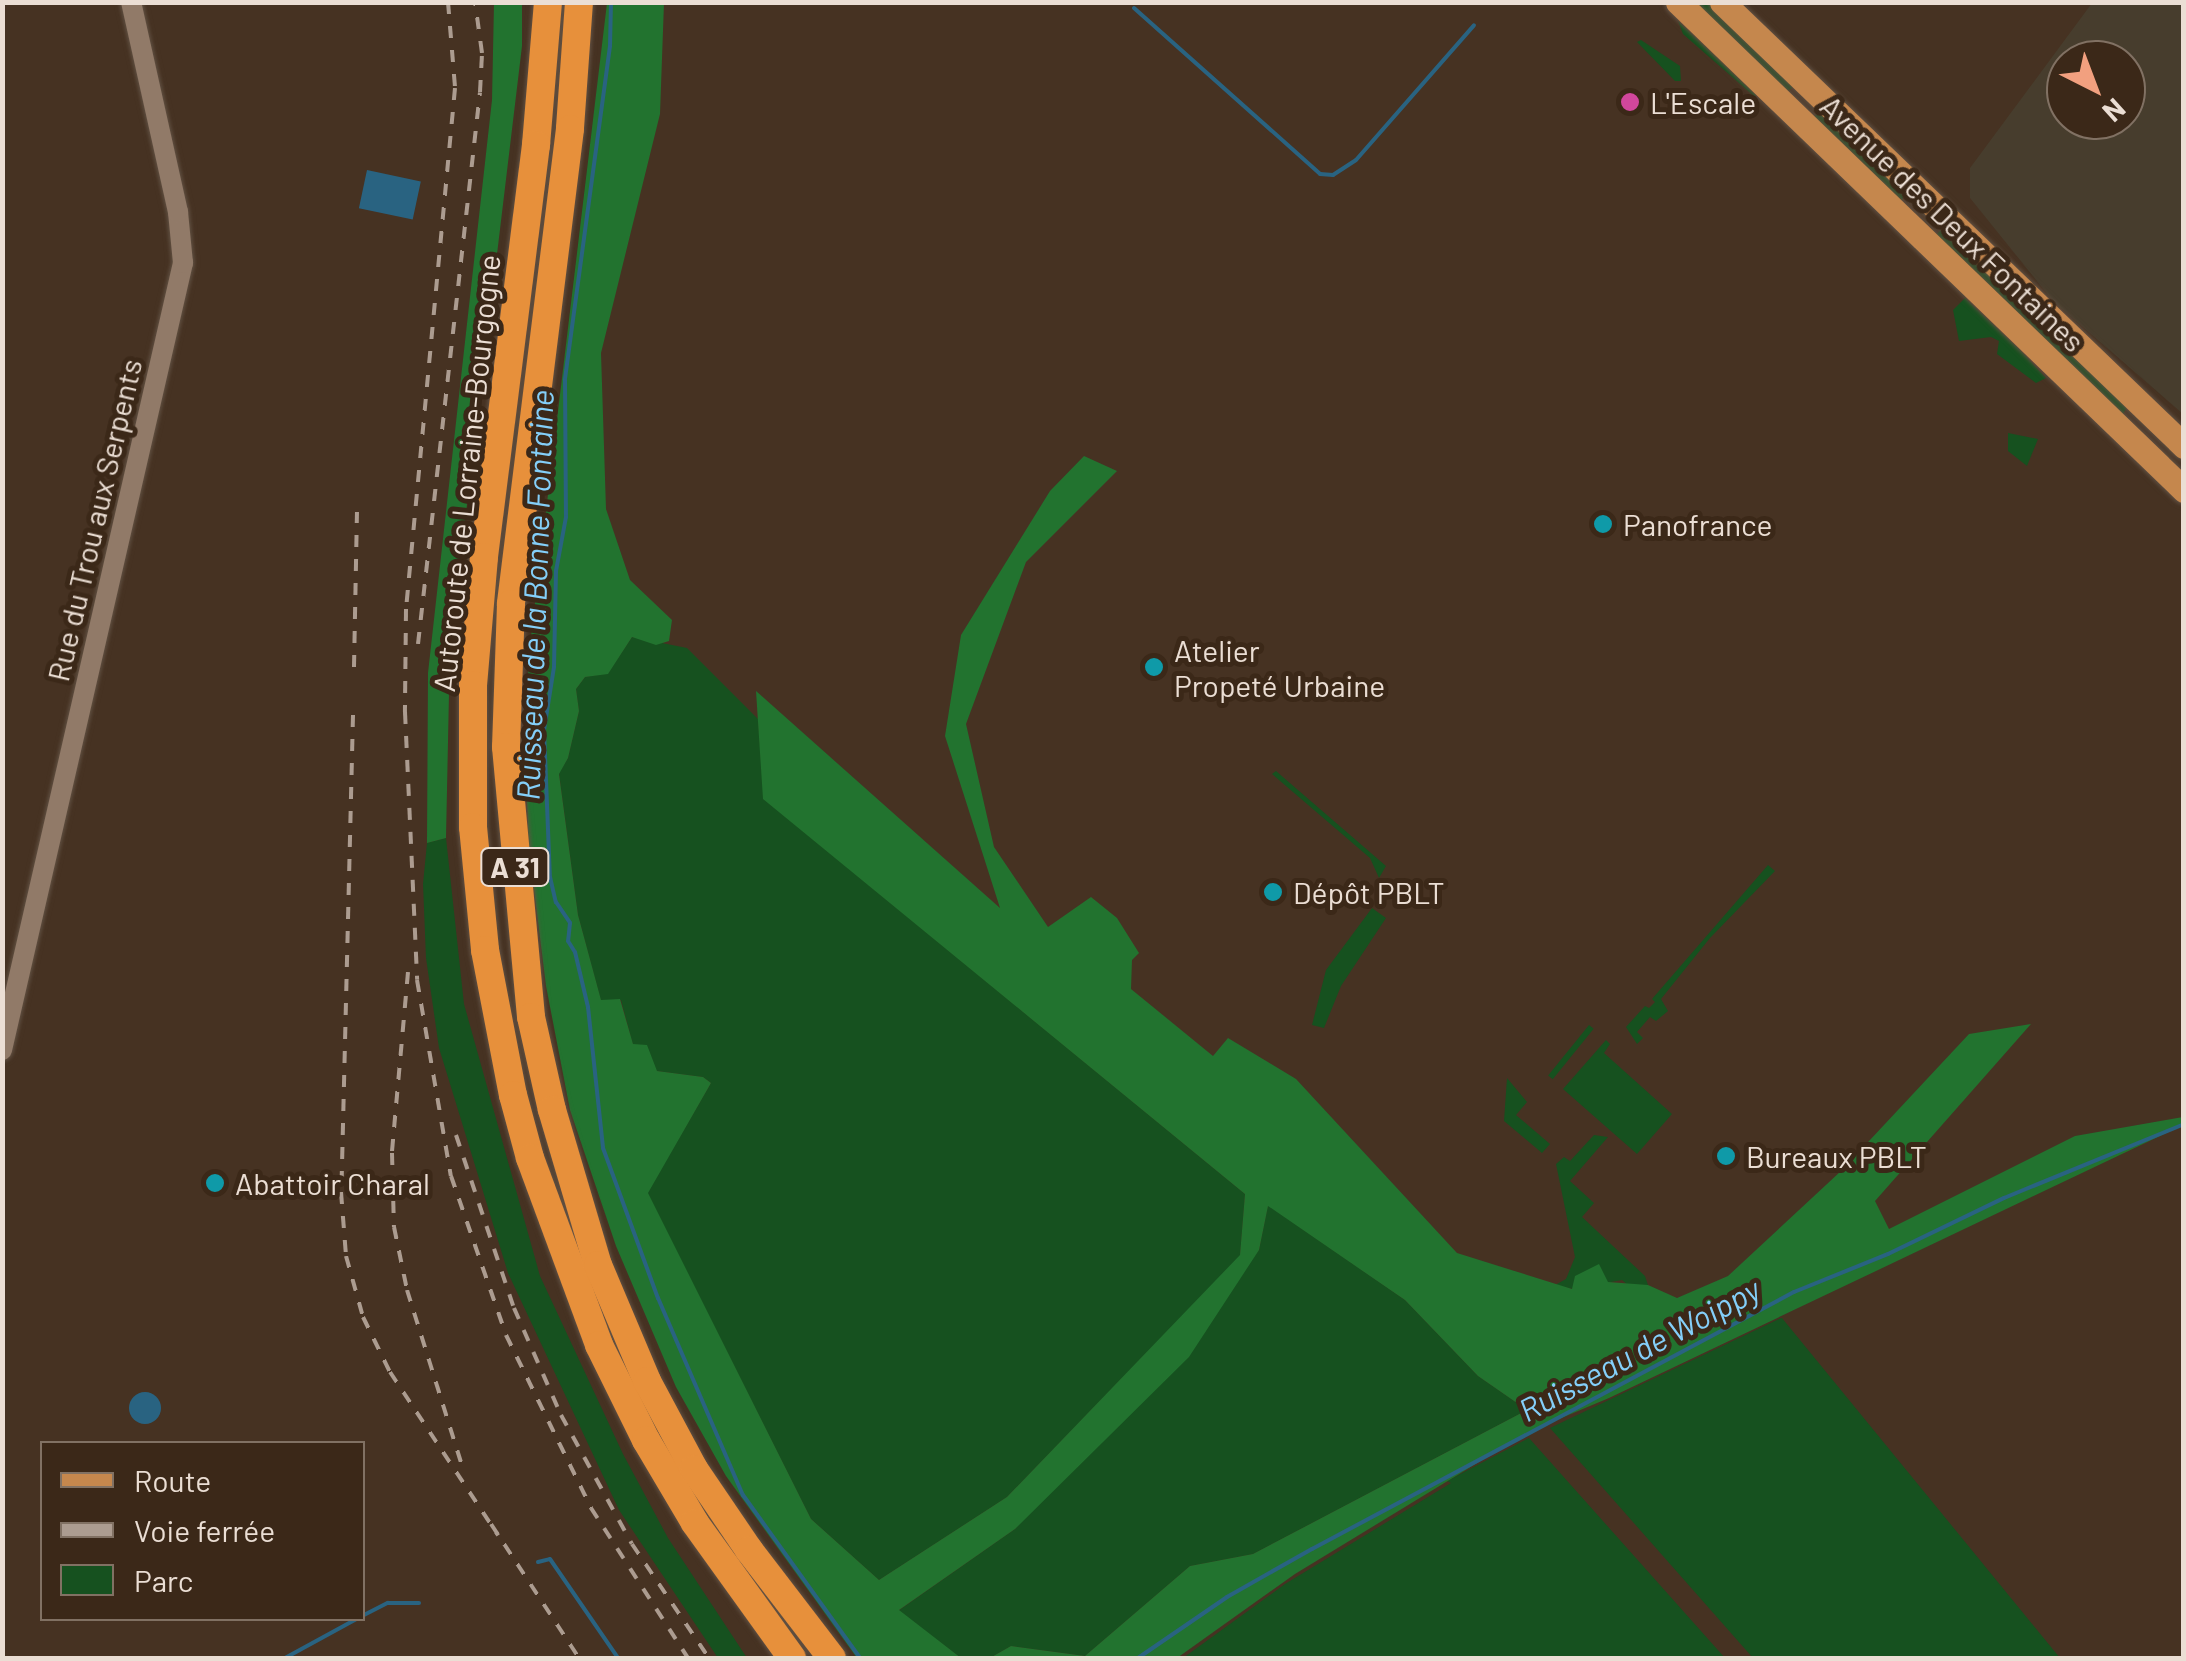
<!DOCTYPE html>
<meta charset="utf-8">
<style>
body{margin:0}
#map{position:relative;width:2186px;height:1661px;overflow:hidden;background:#463222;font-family:Barlow,sans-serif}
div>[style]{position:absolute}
.education>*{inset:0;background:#473d2d}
.green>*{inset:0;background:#16511f;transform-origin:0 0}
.forest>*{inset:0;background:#22732f}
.water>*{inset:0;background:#296381;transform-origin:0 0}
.round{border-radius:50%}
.stream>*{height:4px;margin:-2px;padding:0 2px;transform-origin:2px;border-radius:2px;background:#296381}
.roads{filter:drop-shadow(0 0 2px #615143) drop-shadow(0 0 2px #615143)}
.tertiary>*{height:20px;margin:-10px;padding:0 10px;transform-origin:10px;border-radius:10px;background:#917a68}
.primary>*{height:25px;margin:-12.5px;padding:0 12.5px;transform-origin:12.5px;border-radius:12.5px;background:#c5874d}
.motorway>*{height:28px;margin:-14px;padding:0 14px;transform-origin:14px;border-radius:14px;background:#e7903b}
.rail>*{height:4px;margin-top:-2px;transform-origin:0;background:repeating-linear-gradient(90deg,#ac9c90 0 12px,transparent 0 24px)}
.dots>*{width:28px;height:28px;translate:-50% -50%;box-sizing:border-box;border:5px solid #3b2818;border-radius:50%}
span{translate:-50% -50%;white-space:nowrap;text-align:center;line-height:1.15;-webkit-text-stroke:10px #3b2818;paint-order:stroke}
.shield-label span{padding:2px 8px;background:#3b2818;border:2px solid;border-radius:8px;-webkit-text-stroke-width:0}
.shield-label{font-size:28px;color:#ebded4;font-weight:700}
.poi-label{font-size:30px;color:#ebded4}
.left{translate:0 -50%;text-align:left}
.street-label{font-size:30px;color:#ebded4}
.water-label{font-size:32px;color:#84cff9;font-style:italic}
.frame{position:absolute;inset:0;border:5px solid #ebded4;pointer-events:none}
.legend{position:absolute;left:40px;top:1441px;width:325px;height:180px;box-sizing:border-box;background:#3b2818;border:2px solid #817163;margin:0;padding:12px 18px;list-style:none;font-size:30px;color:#ebded4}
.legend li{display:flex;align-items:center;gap:20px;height:50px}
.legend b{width:50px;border:2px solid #817163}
.north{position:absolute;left:2046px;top:40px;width:100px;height:100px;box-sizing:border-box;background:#3b2818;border:2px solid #817163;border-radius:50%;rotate:138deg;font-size:28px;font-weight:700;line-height:40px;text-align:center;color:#ebded4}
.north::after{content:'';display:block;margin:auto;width:35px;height:45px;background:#f2a07f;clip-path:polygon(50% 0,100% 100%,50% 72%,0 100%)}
</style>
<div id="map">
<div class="education">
<div style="clip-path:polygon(evenodd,2092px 3px,2183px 3px,2183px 414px,2053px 301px,1970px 198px,1970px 168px,2092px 3px,2066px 60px,2126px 60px,2126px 120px,2066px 120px,2066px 60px)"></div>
</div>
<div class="green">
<div style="clip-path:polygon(1686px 3px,1714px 3px,1793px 87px,1788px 91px)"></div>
<div style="clip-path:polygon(1678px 21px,1756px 95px,1755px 97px,1683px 34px)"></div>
<div style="clip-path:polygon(1641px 40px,1680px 66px,1681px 81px,1675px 81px,1637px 42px)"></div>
<div style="clip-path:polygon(1823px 111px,1906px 191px,1902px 200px,1897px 202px,1813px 117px)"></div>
<div style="clip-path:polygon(1942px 229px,2128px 405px,2123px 414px,2119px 415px,1935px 236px)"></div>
<div style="clip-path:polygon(1965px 298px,2021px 351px,2046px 378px,2036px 383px,1997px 354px,1999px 341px,1991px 337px,1959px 341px,1953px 310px)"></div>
<div style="clip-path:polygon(2008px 433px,2038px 439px,2027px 466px,2008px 451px)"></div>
<div style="clip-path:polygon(632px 637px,687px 648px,758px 719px,764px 799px,1245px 1194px,1240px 1256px,1007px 1497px,879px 1580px,811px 1519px,647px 1193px,711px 1083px,703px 1077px,657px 1071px,633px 1045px,621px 1000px,601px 1001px,578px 915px,559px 773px,568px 758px,579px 711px,576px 689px,585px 677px,608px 673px)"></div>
<div style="clip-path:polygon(1276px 771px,1386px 866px,1379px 878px,1370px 858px,1272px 774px)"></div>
<div style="clip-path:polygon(446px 838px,464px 1004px,540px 1276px,623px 1454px,668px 1538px,747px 1658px,718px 1658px,619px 1510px,508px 1273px,439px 1048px,426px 958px,423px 884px,427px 843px)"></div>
<div style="clip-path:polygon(1768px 865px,1775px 871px,1710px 938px,1661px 999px,1668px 1011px,1656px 1021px,1650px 1017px,1637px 1032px,1643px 1038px,1637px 1044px,1626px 1027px,1645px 1006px,1649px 1008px,1655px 1002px,1652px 999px)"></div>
<div style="clip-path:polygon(1372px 908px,1386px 918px,1341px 986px,1324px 1028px,1312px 1025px,1326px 970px)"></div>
<div style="left:1589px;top:1025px;width:6px;height:65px;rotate:39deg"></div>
<div style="clip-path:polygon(1606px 1040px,1610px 1044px,1604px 1053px,1672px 1114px,1637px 1154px,1563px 1089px)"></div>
<div style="clip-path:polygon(1507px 1078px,1527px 1102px,1516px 1115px,1550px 1144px,1542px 1153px,1504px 1121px)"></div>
<div style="clip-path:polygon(1594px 1135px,1608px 1137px,1570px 1181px,1594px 1203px,1582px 1217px,1645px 1276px,1648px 1285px,1629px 1286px,1622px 1280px,1573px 1289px,1555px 1285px,1566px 1279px,1575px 1257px,1556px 1164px,1564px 1157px,1570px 1161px)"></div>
<div style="clip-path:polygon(1268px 1205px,1405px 1300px,1478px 1376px,1527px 1410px,1253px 1554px,1190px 1566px,1085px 1656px,1011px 1646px,990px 1658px,961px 1658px,898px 1611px,1015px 1529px,1259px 1250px)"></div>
<div style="clip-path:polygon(1781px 1318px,1782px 1318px,2060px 1658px,1753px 1658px,1550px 1428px)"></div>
<div style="clip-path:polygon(1529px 1438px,1725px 1658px,1183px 1658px,1285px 1584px,1451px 1483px,1447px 1481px)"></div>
</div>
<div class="forest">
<div style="clip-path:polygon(494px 3px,522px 3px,522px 46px,450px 646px,446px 838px,427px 843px,428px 673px,492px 100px)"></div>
<div style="clip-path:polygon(607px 3px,664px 3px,660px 114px,601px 353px,606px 509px,630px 580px,672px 620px,669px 641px,656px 645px,632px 637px,608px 674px,585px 677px,576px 689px,579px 711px,568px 758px,559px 774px,578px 915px,601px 1000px,620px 999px,633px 1044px,647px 1045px,657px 1071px,703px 1077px,711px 1083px,648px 1193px,811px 1519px,879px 1580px,1007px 1497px,1240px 1255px,1245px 1194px,763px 799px,756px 691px,1000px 908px,945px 736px,961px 635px,1050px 491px,1084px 456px,1117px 471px,1026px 562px,966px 724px,994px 847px,1048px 927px,1091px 897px,1117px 918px,1139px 953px,1132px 960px,1131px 989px,1213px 1056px,1228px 1038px,1296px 1079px,1457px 1253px,1572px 1289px,1575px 1276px,1599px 1264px,1608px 1282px,1648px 1285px,1677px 1298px,1728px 1276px,1841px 1171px,1969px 1034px,2031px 1024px,1875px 1201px,1889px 1229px,2075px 1136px,2183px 1117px,2183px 1125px,1609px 1398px,1528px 1432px,1295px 1574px,1177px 1658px,990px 1658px,1011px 1646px,1085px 1656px,1190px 1566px,1253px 1554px,1527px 1410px,1478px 1376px,1405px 1300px,1268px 1206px,1259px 1250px,1189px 1357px,1015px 1529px,899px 1610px,961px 1658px,857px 1658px,726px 1476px,676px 1387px,616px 1246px,570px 1110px,546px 986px,529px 849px,525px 756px,529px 653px)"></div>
</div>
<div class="water">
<div style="left:367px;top:170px;width:55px;height:39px;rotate:12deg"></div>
<div class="round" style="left:129px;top:1392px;width:32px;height:32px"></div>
</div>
<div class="stream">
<div style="left:611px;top:2px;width:44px;rotate:91.3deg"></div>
<div style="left:610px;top:46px;width:337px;rotate:97.7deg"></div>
<div style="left:565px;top:380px;width:137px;rotate:89.6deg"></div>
<div style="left:566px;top:517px;width:55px;rotate:100.5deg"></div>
<div style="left:556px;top:571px;width:96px;rotate:91.2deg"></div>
<div style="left:554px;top:667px;width:64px;rotate:99deg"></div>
<div style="left:544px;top:730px;width:147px;rotate:87.7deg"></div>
<div style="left:550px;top:877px;width:26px;rotate:77deg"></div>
<div style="left:556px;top:902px;width:25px;rotate:56deg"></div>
<div style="left:570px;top:923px;width:18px;rotate:96deg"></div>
<div style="left:568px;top:941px;width:13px;rotate:58deg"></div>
<div style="left:575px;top:952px;width:57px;rotate:76.7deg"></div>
<div style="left:588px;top:1007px;width:142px;rotate:83.9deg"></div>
<div style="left:603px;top:1148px;width:160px;rotate:69.9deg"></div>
<div style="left:658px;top:1298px;width:215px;rotate:66.7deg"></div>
<div style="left:743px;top:1495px;width:201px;rotate:54.3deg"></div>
<div style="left:1134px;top:8px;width:249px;rotate:41.7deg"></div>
<div style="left:1320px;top:174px;width:13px;rotate:4deg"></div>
<div style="left:1333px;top:175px;width:27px;rotate:-33deg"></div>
<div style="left:1356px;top:160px;width:179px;rotate:-48.8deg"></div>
<div style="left:538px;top:1562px;width:12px;rotate:-14deg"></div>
<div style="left:550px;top:1559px;width:120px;rotate:55.5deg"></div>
<div style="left:362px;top:1616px;width:29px;rotate:-27deg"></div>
<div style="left:388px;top:1603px;width:31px"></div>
<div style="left:285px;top:1658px;width:83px;rotate:-28.7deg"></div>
<div style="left:1138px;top:1658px;width:108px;rotate:-34.4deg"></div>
<div style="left:1227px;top:1597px;width:98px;rotate:-29.5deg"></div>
<div style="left:1312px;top:1549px;width:546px;rotate:-28.07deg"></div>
<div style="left:1794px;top:1292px;width:101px;rotate:-22deg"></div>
<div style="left:1888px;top:1254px;width:129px;rotate:-25.8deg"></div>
<div style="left:2004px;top:1198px;width:195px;rotate:-22.3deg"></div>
</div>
<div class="roads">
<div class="tertiary">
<div style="left:2px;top:1050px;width:808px;rotate:-77.05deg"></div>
<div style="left:183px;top:263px;width:51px;rotate:-95.6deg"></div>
<div style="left:178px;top:212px;width:215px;rotate:-102.6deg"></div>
</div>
<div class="primary">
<div style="left:1678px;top:2px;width:703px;rotate:43.96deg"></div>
<div style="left:1722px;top:2px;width:641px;rotate:43.86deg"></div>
</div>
<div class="motorway">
<div style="left:548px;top:2px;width:144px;rotate:94.8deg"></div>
<div style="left:536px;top:145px;width:415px;rotate:97.2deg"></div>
<div style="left:484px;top:557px;width:128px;rotate:94.9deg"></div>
<div style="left:473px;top:685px;width:142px;rotate:90deg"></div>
<div style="left:473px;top:827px;width:124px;rotate:84.4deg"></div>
<div style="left:485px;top:950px;width:148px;rotate:79.1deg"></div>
<div style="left:513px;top:1095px;width:65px;rotate:74.9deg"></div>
<div style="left:530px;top:1158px;width:199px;rotate:69.7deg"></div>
<div style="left:599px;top:1345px;width:106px;rotate:63.7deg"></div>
<div style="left:646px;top:1440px;width:96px;rotate:59.4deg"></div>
<div style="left:695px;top:1523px;width:166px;rotate:54.3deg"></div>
<div style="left:579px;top:2px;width:127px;rotate:94.1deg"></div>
<div style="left:570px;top:129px;width:479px;rotate:97.1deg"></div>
<div style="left:511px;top:604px;width:143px;rotate:92deg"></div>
<div style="left:506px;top:747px;width:271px;rotate:84.7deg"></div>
<div style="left:531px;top:1017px;width:95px;rotate:77.3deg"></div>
<div style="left:552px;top:1110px;width:162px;rotate:73.5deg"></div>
<div style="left:598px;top:1265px;width:126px;rotate:67.1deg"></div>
<div style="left:647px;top:1381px;width:100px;rotate:61.9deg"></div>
<div style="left:694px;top:1469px;width:98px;rotate:55.8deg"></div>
<div style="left:749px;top:1550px;width:136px;rotate:52.5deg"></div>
</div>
</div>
<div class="rail">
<div style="left:448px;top:2px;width:86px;rotate:85.3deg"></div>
<div style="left:455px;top:88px;width:523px;rotate:95.37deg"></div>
<div style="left:406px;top:609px;width:103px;rotate:90.6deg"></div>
<div style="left:405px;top:712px;width:268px;rotate:87.4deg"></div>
<div style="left:417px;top:980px;width:199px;rotate:80.2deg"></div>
<div style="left:451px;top:1176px;width:168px;rotate:70.9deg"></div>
<div style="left:506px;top:1335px;width:193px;rotate:63.8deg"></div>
<div style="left:591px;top:1508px;width:179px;rotate:57.1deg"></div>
<div style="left:418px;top:644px;width:555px;rotate:-83.59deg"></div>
<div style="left:480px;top:92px;width:39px;rotate:-87deg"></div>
<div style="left:482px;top:53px;width:51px;rotate:-97.8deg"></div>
<div style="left:354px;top:667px;width:155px;rotate:-88.9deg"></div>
<div style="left:353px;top:715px;width:477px;rotate:91.4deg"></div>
<div style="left:341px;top:1192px;width:64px;rotate:85.5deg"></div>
<div style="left:346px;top:1256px;width:63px;rotate:74.4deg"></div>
<div style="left:363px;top:1317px;width:61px;rotate:63.9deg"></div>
<div style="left:390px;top:1372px;width:196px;rotate:56.5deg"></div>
<div style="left:408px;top:972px;width:182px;rotate:95.1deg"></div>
<div style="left:392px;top:1153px;width:74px;rotate:88.5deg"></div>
<div style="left:394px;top:1227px;width:64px;rotate:78.3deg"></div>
<div style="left:407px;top:1290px;width:184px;rotate:72.6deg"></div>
<div style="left:456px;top:1135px;width:182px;rotate:71.5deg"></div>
<div style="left:514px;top:1308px;width:117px;rotate:66.3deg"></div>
<div style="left:561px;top:1415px;width:147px;rotate:61.2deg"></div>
<div style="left:632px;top:1544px;width:138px;rotate:56deg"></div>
<div style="left:491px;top:1524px;width:160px;rotate:56.7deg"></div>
</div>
<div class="dots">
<div style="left:1630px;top:102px;background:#d1479c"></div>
<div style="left:1603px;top:524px;background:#0f9aa8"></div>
<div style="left:1154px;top:667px;background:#0f9aa8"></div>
<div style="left:1273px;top:892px;background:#0f9aa8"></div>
<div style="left:1726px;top:1156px;background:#0f9aa8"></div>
<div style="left:215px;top:1183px;background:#0f9aa8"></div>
</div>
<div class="shield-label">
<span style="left:515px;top:867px">A 31</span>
</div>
<div class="poi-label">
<span class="left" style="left:1650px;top:102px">L'Escale</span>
<span class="left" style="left:1623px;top:524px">Panofrance</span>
<span class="left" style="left:1174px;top:667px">Atelier<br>Propeté Urbaine</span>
<span class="left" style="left:1293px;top:892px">Dépôt PBLT</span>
<span class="left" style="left:1746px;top:1156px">Bureaux PBLT</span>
<span class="left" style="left:235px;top:1183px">Abattoir Charal</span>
</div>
<div class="street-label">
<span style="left:1953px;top:223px;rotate:44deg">Avenue des Deux Fontaines</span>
<span style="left:466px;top:473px;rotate:-84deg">Autoroute de Lorraine-Bourgogne</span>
<span style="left:94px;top:520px;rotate:-77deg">Rue du Trou aux Serpents</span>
</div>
<div class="water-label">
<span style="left:534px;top:595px;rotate:-88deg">Ruisseau de la Bonne Fontaine</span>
<span style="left:1639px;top:1349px;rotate:-28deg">Ruisseau de Woippy</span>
</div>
<div class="frame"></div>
<ul class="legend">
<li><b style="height:12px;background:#c5874d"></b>Route</li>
<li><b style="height:12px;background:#ac9c90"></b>Voie ferrée</li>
<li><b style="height:28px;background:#16511f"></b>Parc</li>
</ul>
<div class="north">N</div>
</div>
